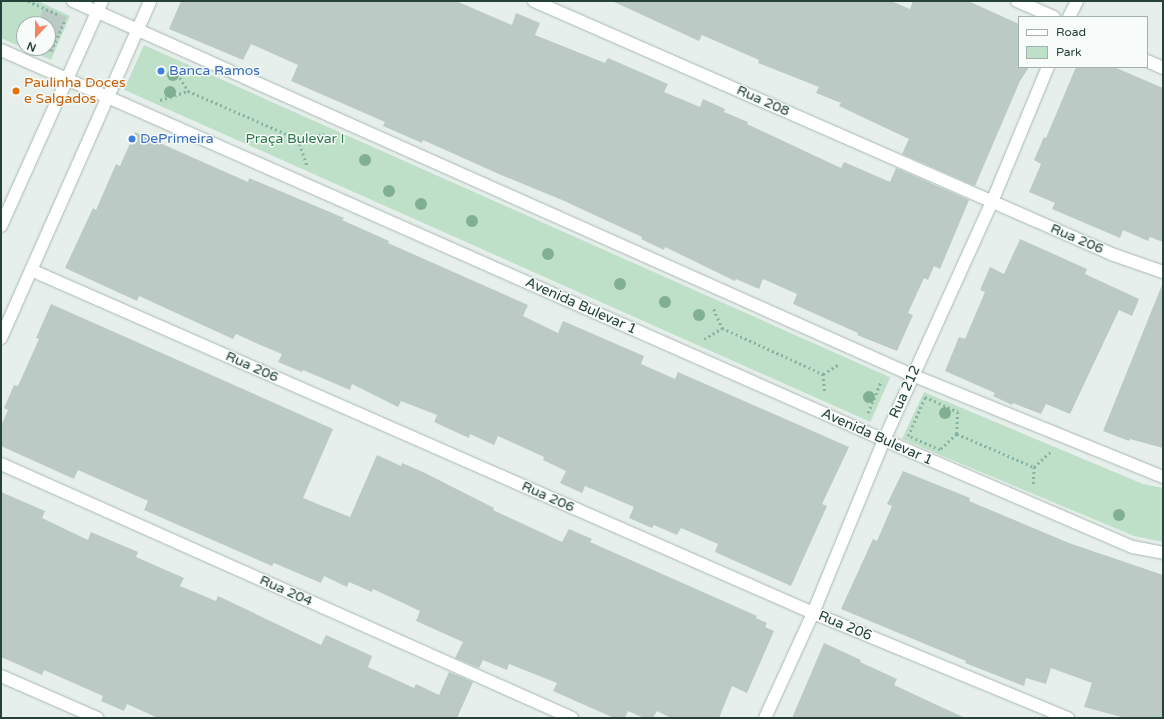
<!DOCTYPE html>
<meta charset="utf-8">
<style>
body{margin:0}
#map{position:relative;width:1164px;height:719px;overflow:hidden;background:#e6efeb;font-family:"Varela Round",sans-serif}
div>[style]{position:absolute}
.green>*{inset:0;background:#bfe0c8;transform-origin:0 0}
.building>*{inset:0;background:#bbcac4}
.path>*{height:2.5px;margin-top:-1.25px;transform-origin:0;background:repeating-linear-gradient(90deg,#86b3a5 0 2px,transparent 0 5px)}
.roads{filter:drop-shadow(0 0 1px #a8b8b2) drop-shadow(0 0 1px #a8b8b2)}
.street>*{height:12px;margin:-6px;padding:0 6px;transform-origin:6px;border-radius:6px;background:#fff}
.secondary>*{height:12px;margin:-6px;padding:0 6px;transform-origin:6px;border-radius:6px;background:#fff}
.trees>*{width:12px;height:12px;margin:-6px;border-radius:50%;background:#80af93}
.dots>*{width:11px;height:11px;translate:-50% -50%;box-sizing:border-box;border:2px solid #f7fbf9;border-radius:50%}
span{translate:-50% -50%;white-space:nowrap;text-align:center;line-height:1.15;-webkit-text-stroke:3px #f7fbf9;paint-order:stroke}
.shop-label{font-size:14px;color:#366cbe}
.left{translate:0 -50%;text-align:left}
.food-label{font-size:14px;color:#c56008}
.street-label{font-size:14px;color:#24423a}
.park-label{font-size:14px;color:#2d7a4b}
.frame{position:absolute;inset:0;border:2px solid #24423a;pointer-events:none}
.legend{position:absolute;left:1018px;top:16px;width:130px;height:52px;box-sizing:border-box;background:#f7fbf9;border:1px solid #a3b1ad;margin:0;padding:5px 7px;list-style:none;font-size:12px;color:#24423a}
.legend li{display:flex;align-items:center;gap:8px;height:20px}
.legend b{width:20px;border:1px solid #a3b1ad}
.north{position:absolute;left:16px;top:16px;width:40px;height:40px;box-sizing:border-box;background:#f7fbf9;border:1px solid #a3b1ad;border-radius:50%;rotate:202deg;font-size:11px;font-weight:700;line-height:16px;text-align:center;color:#24423a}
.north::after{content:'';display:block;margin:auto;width:14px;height:18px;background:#f4845f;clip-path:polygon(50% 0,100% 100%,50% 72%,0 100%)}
</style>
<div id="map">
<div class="green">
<div style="clip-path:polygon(evenodd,1px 1px,38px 1px,70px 16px,51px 60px,1px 38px,1px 1px,24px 24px,48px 24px,48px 48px,24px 48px,24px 24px)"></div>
<div style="left:144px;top:45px;width:817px;height:49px;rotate:24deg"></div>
<div style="clip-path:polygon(924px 392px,1143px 484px,1163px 488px,1163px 542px,1134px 536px,902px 439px)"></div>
</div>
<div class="building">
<div style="clip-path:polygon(181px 1px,456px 1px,512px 25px,516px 13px,540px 23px,535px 35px,605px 63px,608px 58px,668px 84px,664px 92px,700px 107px,703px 99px,725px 109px,724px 112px,748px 122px,747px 124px,841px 168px,844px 162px,890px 182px,896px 168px,969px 200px,940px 269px,934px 266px,928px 280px,924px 278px,908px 313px,913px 315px,897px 351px,857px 335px,858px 333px,793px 304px,797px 294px,763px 279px,759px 289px,736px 279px,735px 281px,665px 247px,664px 250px,641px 239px,642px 237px,562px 200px,501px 175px,423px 140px,422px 143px,383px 126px,385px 122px,291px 81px,298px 65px,251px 44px,243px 60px,169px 29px)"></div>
<div style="clip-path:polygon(612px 1px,891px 1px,910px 9px,913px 1px,968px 1px,1019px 24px,1019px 67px,1029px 67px,1020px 81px,975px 186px,902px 154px,909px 139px,839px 106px,841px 103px,816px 93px,819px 87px,758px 63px,759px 60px,702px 35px,699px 41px)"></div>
<div style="clip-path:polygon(44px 7px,67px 17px,51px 53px,39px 48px,48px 48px,48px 24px,37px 24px)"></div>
<div style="clip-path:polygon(1076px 67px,1114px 67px,1163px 88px,1163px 242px,1150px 237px,1148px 241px,1123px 230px,1120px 238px,1052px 209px,1055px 203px,1029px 192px,1041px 164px,1034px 160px,1044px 137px,1046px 138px)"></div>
<div style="clip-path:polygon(135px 132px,248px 182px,249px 178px,344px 218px,342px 220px,389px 241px,388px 243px,528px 305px,523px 316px,558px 333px,563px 321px,644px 356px,641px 364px,675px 379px,678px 372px,849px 447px,822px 504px,827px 506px,791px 586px,715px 552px,718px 544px,681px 528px,677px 535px,654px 525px,652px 528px,629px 518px,634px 507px,585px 486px,582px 493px,560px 483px,566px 471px,543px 460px,544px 457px,498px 436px,494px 445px,470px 434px,469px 438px,434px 422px,437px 415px,401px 401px,398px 407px,352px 384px,350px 390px,303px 370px,302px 372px,278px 362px,282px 354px,258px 344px,236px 334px,233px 339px,139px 296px,137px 301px,65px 268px,93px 208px,96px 210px,116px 164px,120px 166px)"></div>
<div style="clip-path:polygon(1020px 239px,1087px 269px,1085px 274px,1139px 299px,1132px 316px,1119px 310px,1070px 414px,1046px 404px,1041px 414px,1013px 403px,1012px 405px,993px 396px,995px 393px,945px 371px,959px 337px,965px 339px,985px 292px,980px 290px,990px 267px,1004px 274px)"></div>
<div style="clip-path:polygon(1162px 285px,1163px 285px,1163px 448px,1130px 439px,1129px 441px,1103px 431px)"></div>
<div style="clip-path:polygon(51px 304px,333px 429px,303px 498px,350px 517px,377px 455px,401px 466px,402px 463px,423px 472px,494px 508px,493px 510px,562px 542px,569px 529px,592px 539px,590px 542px,757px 616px,756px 618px,767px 623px,765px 627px,774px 631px,747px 693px,732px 686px,719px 718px,671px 718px,657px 711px,653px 718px,644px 718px,628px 711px,625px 718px,614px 718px,553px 691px,557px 683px,509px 664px,507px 670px,483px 660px,479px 668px,455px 658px,463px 642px,416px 621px,420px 611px,373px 589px,372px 592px,349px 582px,347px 587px,324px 576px,321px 583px,274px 563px,272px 566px,144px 510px,148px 501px,78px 470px,74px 479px,1px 446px,1px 426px,8px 410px,4px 408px,14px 385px,18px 386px,39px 339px,36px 338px)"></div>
<div style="clip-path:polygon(903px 471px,970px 498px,969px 501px,1069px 543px,1163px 575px,1163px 718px,1125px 718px,1084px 707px,1092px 683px,1051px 668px,1046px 684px,1026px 678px,1024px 686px,965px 663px,966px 661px,841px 609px,873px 539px,877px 541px,892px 506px,887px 504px)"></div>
<div style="clip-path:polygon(1px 492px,45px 511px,42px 518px,88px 540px,91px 532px,138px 552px,136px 557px,184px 578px,180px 586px,216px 601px,218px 596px,321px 645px,326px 635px,372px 656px,368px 667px,414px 688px,416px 684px,439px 695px,449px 672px,473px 682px,457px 718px,158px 718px,127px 704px,124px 711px,101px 701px,103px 696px,69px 681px,44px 670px,42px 675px,1px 657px)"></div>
<div style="clip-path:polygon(824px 643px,861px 660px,860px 662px,897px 679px,894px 685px,965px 718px,792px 718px)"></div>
</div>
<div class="path">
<div style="left:28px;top:1px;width:34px;rotate:24deg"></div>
<div style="left:51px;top:51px;width:35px;rotate:-66deg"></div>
<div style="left:175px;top:69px;width:26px;rotate:59deg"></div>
<div style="left:188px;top:91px;width:120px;rotate:23.6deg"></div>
<div style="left:298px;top:139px;width:27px;rotate:-10deg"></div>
<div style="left:160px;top:100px;width:29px;rotate:-18deg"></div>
<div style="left:298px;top:139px;width:28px;rotate:71deg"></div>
<div style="left:714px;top:309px;width:21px;rotate:67deg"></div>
<div style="left:722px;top:328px;width:111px;rotate:24.5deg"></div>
<div style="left:823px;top:374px;width:19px;rotate:-32deg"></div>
<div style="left:704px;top:339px;width:21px;rotate:-31deg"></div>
<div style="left:823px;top:374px;width:19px;rotate:84deg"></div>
<div style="left:925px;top:397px;width:36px;rotate:24deg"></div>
<div style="left:958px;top:412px;width:22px;rotate:93deg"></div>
<div style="left:957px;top:434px;width:23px;rotate:137deg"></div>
<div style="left:940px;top:450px;width:35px;rotate:-156deg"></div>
<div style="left:908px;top:436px;width:43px;rotate:-66.4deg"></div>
<div style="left:868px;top:413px;width:35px;rotate:-68deg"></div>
<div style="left:957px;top:434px;width:84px;rotate:23.2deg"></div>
<div style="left:1033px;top:484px;width:17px;rotate:-87deg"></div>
<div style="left:1034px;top:467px;width:23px;rotate:-43deg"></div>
</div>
<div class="roads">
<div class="street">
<div style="left:534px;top:1px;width:633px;rotate:23.65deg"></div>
<div style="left:1114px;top:255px;width:52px;rotate:19.1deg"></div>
<div style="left:1017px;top:1px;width:40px;rotate:23.4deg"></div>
<div style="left:1069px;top:17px;width:18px;rotate:-63deg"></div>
<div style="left:1147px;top:61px;width:17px;rotate:24deg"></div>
<div style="left:31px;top:270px;width:854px;rotate:23.68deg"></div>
<div style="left:813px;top:613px;width:276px;rotate:22.4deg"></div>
<div style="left:1px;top:464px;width:625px;rotate:23.98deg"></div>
<div style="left:1px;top:676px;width:105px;rotate:23.6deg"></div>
<div style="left:765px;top:718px;width:115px;rotate:-65.4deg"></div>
<div style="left:813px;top:613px;width:187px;rotate:-67.7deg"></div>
<div style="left:884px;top:440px;width:261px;rotate:-65.6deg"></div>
<div style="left:992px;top:202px;width:146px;rotate:-67.5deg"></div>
</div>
<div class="secondary">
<div style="left:73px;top:1px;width:919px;rotate:24.03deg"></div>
<div style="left:912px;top:375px;width:271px;rotate:22.1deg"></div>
<div style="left:1px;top:50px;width:965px;rotate:23.83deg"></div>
<div style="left:884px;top:440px;width:271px;rotate:23.3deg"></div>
<div style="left:1133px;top:547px;width:31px;rotate:11deg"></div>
<div style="left:1px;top:226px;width:247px;rotate:-65.8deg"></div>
<div style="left:1px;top:338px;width:368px;rotate:-66.1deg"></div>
</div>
</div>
<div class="trees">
<div style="left:173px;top:75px"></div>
<div style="left:170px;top:92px"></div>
<div style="left:365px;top:160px"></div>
<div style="left:389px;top:191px"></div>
<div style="left:421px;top:204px"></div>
<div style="left:472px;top:221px"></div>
<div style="left:548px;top:254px"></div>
<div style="left:620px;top:284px"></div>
<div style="left:665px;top:302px"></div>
<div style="left:699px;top:315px"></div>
<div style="left:869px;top:397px"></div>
<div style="left:945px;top:413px"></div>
<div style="left:1119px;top:515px"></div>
</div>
<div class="dots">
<div style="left:161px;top:71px;background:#3f7fe0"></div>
<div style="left:16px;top:91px;background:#e8710a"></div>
<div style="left:132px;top:139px;background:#3f7fe0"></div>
</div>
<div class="shop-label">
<span class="left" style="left:169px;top:71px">Banca Ramos</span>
<span class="left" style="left:140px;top:139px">DePrimeira</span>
</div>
<div class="food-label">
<span class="left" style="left:24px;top:91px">Paulinha Doces<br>e Salgados</span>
</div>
<div class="street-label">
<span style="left:763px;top:101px;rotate:24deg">Rua 208</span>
<span style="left:1077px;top:239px;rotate:23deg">Rua 206</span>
<span style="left:581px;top:306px;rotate:24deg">Avenida Bulevar 1</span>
<span style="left:252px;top:367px;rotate:24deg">Rua 206</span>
<span style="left:905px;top:392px;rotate:-66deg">Rua 212</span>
<span style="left:877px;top:437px;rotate:24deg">Avenida Bulevar 1</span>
<span style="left:548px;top:497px;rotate:24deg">Rua 206</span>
<span style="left:286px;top:591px;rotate:24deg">Rua 204</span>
<span style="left:845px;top:626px;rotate:22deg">Rua 206</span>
</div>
<div class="park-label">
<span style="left:295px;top:139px">Praça Bulevar I</span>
</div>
<div class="frame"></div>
<ul class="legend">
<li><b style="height:5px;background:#fff"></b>Road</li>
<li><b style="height:11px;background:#bfe0c8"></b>Park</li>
</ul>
<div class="north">N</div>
</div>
